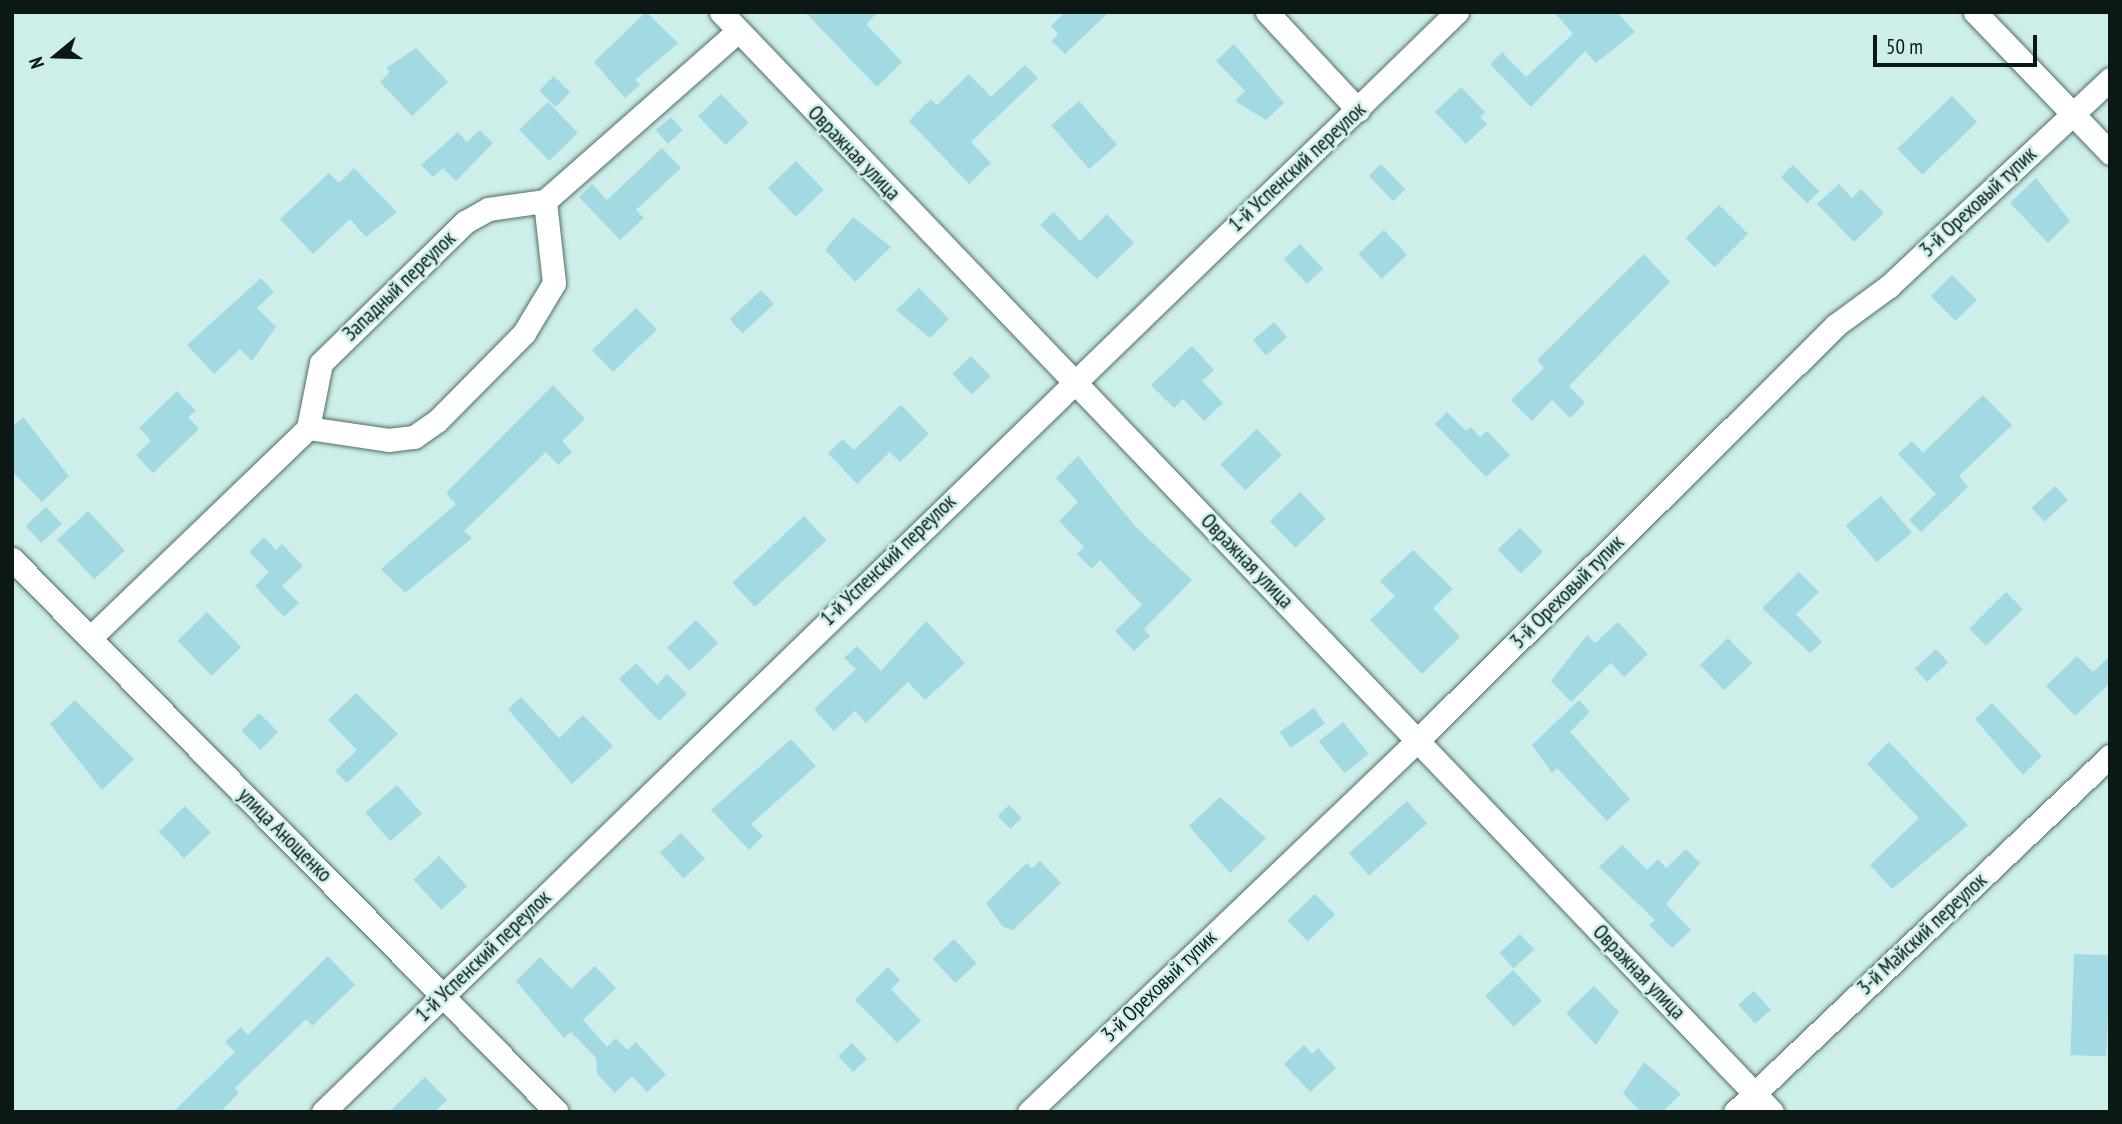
<!DOCTYPE html>
<meta charset="utf-8">
<style>
body{margin:0}
#map{position:relative;width:2122px;height:1124px;overflow:hidden;background:#cdeee9;font-family:"PT Sans Narrow",sans-serif}
div>[style]{position:absolute}
.building>*{inset:0;background:#a1dae3;transform-origin:0 0}
.roads{filter:drop-shadow(0 0 2px #516e6a) drop-shadow(0 0 2px #516e6a)}
.minor>*{height:23px;margin:-11.5px;padding:0 11.5px;transform-origin:11.5px;border-radius:11.5px;background:#fff}
span{translate:-50% -50%;white-space:nowrap;text-align:center;line-height:1.15;-webkit-text-stroke:5px #cdeee9;paint-order:stroke}
.street-label{font-size:21px;color:#0c1816}
.frame{position:absolute;inset:0;border:14px solid #0c1816;pointer-events:none}
.north{position:absolute;left:21px;top:21px;width:70px;height:70px;-webkit-text-stroke:5px #cdeee9;paint-order:stroke;rotate:251deg;font-size:19px;font-weight:700;line-height:28px;text-align:center;color:#0c1816}
.north::after{content:'';display:block;margin:auto;width:24px;height:32px;background:#0c1816;clip-path:polygon(50% 0,100% 100%,50% 72%,0 100%)}
.scale{position:absolute;left:1873px;top:35px;width:164px;height:32px;box-sizing:border-box;border:4px solid #0c1816;border-top:0;padding-left:9px;font-size:21px;line-height:24px;white-space:nowrap;color:#0c1816;-webkit-text-stroke:5px #cdeee9;paint-order:stroke}
</style>
<div id="map">
<div class="building">
<div style="clip-path:polygon(646px 12px,678px 43px,635px 80px,640px 85px,625px 98px,594px 62px)"></div>
<div style="clip-path:polygon(805px 12px,878px 12px,866px 24px,902px 62px,877px 87px)"></div>
<div style="clip-path:polygon(1065px 12px,1109px 12px,1065px 54px,1052px 41px,1058px 34px,1051px 26px)"></div>
<div style="clip-path:polygon(1554px 12px,1617px 12px,1635px 32px,1596px 63px,1585px 51px,1531px 107px,1490px 64px,1502px 52px,1526px 77px,1573px 34px)"></div>
<div style="clip-path:polygon(1234px 44px,1284px 103px,1266px 120px,1235px 101px,1245px 91px,1216px 61px)"></div>
<div style="clip-path:polygon(416px 48px,448px 82px,412px 116px,380px 82px,390px 72px,386px 68px)"></div>
<div style="clip-path:polygon(1025px 65px,1038px 78px,971px 142px,991px 163px,969px 184px,909px 121px,931px 99px,937px 105px,969px 74px,991px 97px)"></div>
<div style="left:554px;top:76px;width:23px;height:21px;rotate:45deg"></div>
<div style="clip-path:polygon(1461px 87px,1485px 112px,1480px 117px,1487px 124px,1466px 144px,1435px 112px)"></div>
<div style="left:721px;top:94px;width:40px;height:32px;rotate:46deg"></div>
<div style="left:1952px;top:96px;width:36px;height:76px;rotate:46deg"></div>
<div style="left:1079px;top:101px;width:58px;height:37px;rotate:49deg"></div>
<div style="left:548px;top:102px;width:43px;height:40px;rotate:46deg"></div>
<div style="left:671px;top:117px;width:18px;height:20px;rotate:49deg"></div>
<div style="clip-path:polygon(480px 130px,493px 143px,456px 181px,443px 168px,433px 177px,421px 165px,458px 132px,467px 142px)"></div>
<div style="clip-path:polygon(662px 148px,681px 168px,636px 210px,644px 218px,620px 240px,579px 197px,592px 184px,607px 200px)"></div>
<div style="left:796px;top:161px;width:40px;height:39px;rotate:46deg"></div>
<div style="left:1381px;top:164px;width:35px;height:17px;rotate:46deg"></div>
<div style="left:1793px;top:165px;width:37px;height:17px;rotate:45deg"></div>
<div style="clip-path:polygon(354px 168px,397px 212px,366px 237px,350px 219px,313px 254px,280px 219px,329px 173px,339px 183px)"></div>
<div style="clip-path:polygon(2036px 178px,2070px 221px,2048px 243px,2010px 203px)"></div>
<div style="clip-path:polygon(1839px 184px,1852px 198px,1861px 189px,1884px 213px,1854px 242px,1817px 204px)"></div>
<div style="left:1719px;top:205px;width:41px;height:47px;rotate:45deg"></div>
<div style="clip-path:polygon(1054px 212px,1080px 241px,1107px 214px,1134px 243px,1097px 279px,1040px 225px)"></div>
<div style="clip-path:polygon(853px 217px,891px 247px,855px 282px,825px 250px)"></div>
<div style="left:1384px;top:230px;width:34px;height:35px;rotate:47deg"></div>
<div style="left:1300px;top:244px;width:34px;height:22px;rotate:47deg"></div>
<div style="clip-path:polygon(1644px 254px,1670px 282px,1569px 386px,1585px 403px,1570px 418px,1552px 400px,1532px 421px,1511px 400px,1544px 368px,1537px 360px)"></div>
<div style="left:1952px;top:275px;width:35px;height:30px;rotate:45deg"></div>
<div style="clip-path:polygon(261px 278px,274px 292px,257px 308px,276px 327px,252px 361px,240px 349px,214px 374px,187px 345px)"></div>
<div style="clip-path:polygon(919px 288px,949px 319px,930px 338px,896px 310px)"></div>
<div style="left:761px;top:290px;width:19px;height:43px;rotate:47deg"></div>
<div style="left:636px;top:308px;width:30px;height:61px;rotate:46deg"></div>
<div style="left:1274px;top:322px;width:20px;height:28px;rotate:49deg"></div>
<div style="clip-path:polygon(1192px 346px,1214px 370px,1202px 381px,1223px 403px,1204px 421px,1183px 399px,1174px 408px,1151px 385px)"></div>
<div style="left:971px;top:356px;width:28px;height:26px;rotate:46deg"></div>
<div style="clip-path:polygon(553px 385px,585px 419px,562px 441px,572px 452px,558px 465px,546px 452px,464px 531px,472px 538px,405px 593px,381px 569px,456px 504px,446px 493px)"></div>
<div style="clip-path:polygon(177px 391px,196px 411px,188px 417px,199px 429px,153px 473px,136px 455px,151px 441px,139px 428px)"></div>
<div style="clip-path:polygon(1983px 395px,2012px 425px,1959px 476px,1968px 487px,1921px 532px,1909px 520px,1936px 494px,1898px 454px,1912px 441px,1923px 453px)"></div>
<div style="clip-path:polygon(901px 405px,929px 434px,900px 462px,890px 452px,857px 484px,828px 453px,843px 439px,854px 450px)"></div>
<div style="clip-path:polygon(1447px 412px,1466px 431px,1471px 427px,1480px 437px,1487px 431px,1510px 455px,1486px 477px,1435px 424px)"></div>
<div style="clip-path:polygon(23px 417px,69px 476px,42px 502px,12px 471px,12px 427px)"></div>
<div style="left:1257px;top:429px;width:36px;height:51px;rotate:46deg"></div>
<div style="clip-path:polygon(1078px 456px,1135px 526px,1192px 580px,1144px 629px,1150px 636px,1134px 651px,1115px 631px,1142px 605px,1100px 560px,1092px 569px,1077px 554px,1084px 547px,1059px 521px,1078px 502px,1056px 478px)"></div>
<div style="left:2055px;top:486px;width:19px;height:32px;rotate:47deg"></div>
<div style="left:1300px;top:492px;width:37px;height:42px;rotate:46deg"></div>
<div style="left:1881px;top:496px;width:48px;height:46px;rotate:50deg"></div>
<div style="left:46px;top:507px;width:23px;height:28px;rotate:47deg"></div>
<div style="left:88px;top:511px;width:54px;height:42px;rotate:47deg"></div>
<div style="left:804px;top:516px;width:33px;height:98px;rotate:47deg"></div>
<div style="left:1520px;top:528px;width:33px;height:31px;rotate:46deg"></div>
<div style="clip-path:polygon(264px 537px,276px 550px,282px 544px,303px 566px,282px 586px,299px 603px,284px 617px,255px 586px,269px 572px,249px 552px)"></div>
<div style="clip-path:polygon(1413px 550px,1453px 589px,1433px 608px,1460px 637px,1422px 674px,1370px 620px,1395px 596px,1380px 581px)"></div>
<div style="clip-path:polygon(1799px 572px,1819px 592px,1796px 614px,1822px 642px,1810px 653px,1762px 608px)"></div>
<div style="left:2006px;top:592px;width:24px;height:52px;rotate:45deg"></div>
<div style="left:207px;top:612px;width:49px;height:41px;rotate:46deg"></div>
<div style="left:696px;top:620px;width:32px;height:40px;rotate:46deg"></div>
<div style="clip-path:polygon(926px 621px,965px 663px,925px 700px,908px 682px,866px 723px,855px 711px,834px 731px,814px 709px,856px 669px,844px 658px,857px 646px,881px 671px)"></div>
<div style="clip-path:polygon(1618px 622px,1648px 654px,1624px 677px,1611px 663px,1571px 702px,1551px 681px,1587px 635px,1595px 643px)"></div>
<div style="left:1728px;top:638px;width:35px;height:39px;rotate:46deg"></div>
<div style="left:1936px;top:649px;width:18px;height:29px;rotate:47deg"></div>
<div style="clip-path:polygon(2077px 656px,2093px 672px,2110px 656px,2110px 683px,2075px 716px,2046px 686px)"></div>
<div style="clip-path:polygon(636px 663px,657px 685px,667px 674px,687px 694px,659px 721px,619px 679px)"></div>
<div style="clip-path:polygon(356px 693px,398px 734px,347px 783px,335px 771px,357px 750px,328px 720px)"></div>
<div style="clip-path:polygon(521px 697px,559px 738px,583px 715px,613px 746px,572px 784px,508px 709px)"></div>
<div style="clip-path:polygon(75px 700px,134px 759px,102px 790px,50px 724px)"></div>
<div style="clip-path:polygon(1579px 700px,1590px 712px,1570px 732px,1630px 799px,1607px 821px,1557px 768px,1552px 773px,1532px 745px)"></div>
<div style="clip-path:polygon(1992px 703px,2042px 756px,2023px 775px,1975px 719px)"></div>
<div style="left:1314px;top:708px;width:19px;height:42px;rotate:55deg"></div>
<div style="left:259px;top:713px;width:27px;height:25px;rotate:45deg"></div>
<div style="left:1343px;top:722px;width:41px;height:31px;rotate:51deg"></div>
<div style="clip-path:polygon(791px 739px,816px 766px,751px 824px,763px 836px,749px 850px,711px 810px)"></div>
<div style="clip-path:polygon(1889px 742px,1968px 825px,1892px 889px,1870px 865px,1919px 818px,1867px 764px)"></div>
<div style="left:397px;top:785px;width:38px;height:42px;rotate:49deg"></div>
<div style="clip-path:polygon(1220px 797px,1266px 838px,1230px 873px,1189px 826px)"></div>
<div style="left:1407px;top:801px;width:30px;height:78px;rotate:48deg"></div>
<div style="left:1009px;top:805px;width:18px;height:16px;rotate:45deg"></div>
<div style="left:185px;top:806px;width:37px;height:37px;rotate:46deg"></div>
<div style="left:681px;top:833px;width:35px;height:29px;rotate:47deg"></div>
<div style="clip-path:polygon(1622px 845px,1647px 870px,1658px 859px,1666px 868px,1686px 849px,1700px 863px,1666px 904px,1691px 930px,1672px 948px,1649px 925px,1655px 920px,1599px 867px)"></div>
<div style="left:439px;top:856px;width:41px;height:35px;rotate:47deg"></div>
<div style="clip-path:polygon(1040px 861px,1061px 883px,1013px 930px,1003px 927px,986px 903px,1027px 863px,1032px 868px)"></div>
<div style="left:1315px;top:894px;width:29px;height:38px;rotate:46deg"></div>
<div style="left:1520px;top:934px;width:21px;height:28px;rotate:47deg"></div>
<div style="left:954px;top:939px;width:33px;height:29px;rotate:47deg"></div>
<div style="left:2074px;top:954px;width:36px;height:101px;rotate:2deg"></div>
<div style="clip-path:polygon(328px 956px,355px 985px,312px 1026px,306px 1019px,235px 1088px,239px 1093px,220px 1112px,173px 1112px,235px 1052px,225px 1042px,241px 1027px,248px 1035px)"></div>
<div style="clip-path:polygon(540px 957px,571px 989px,595px 966px,616px 988px,583px 1020px,607px 1047px,616px 1038px,627px 1050px,636px 1042px,666px 1075px,647px 1092px,632px 1076px,615px 1093px,597px 1074px,596px 1058px,571px 1032px,564px 1038px,516px 981px)"></div>
<div style="clip-path:polygon(888px 967px,900px 980px,891px 989px,921px 1021px,897px 1043px,855px 1000px)"></div>
<div style="left:1513px;top:970px;width:42px;height:38px;rotate:47deg"></div>
<div style="clip-path:polygon(1594px 986px,1619px 1012px,1596px 1045px,1566px 1013px)"></div>
<div style="left:1754px;top:991px;width:25px;height:21px;rotate:48deg"></div>
<div style="left:852px;top:1043px;width:22px;height:19px;rotate:47deg"></div>
<div style="clip-path:polygon(1304px 1045px,1312px 1054px,1318px 1048px,1336px 1068px,1310px 1092px,1284px 1064px)"></div>
<div style="clip-path:polygon(1644px 1062px,1681px 1094px,1662px 1112px,1641px 1112px,1623px 1093px)"></div>
<div style="clip-path:polygon(425px 1077px,447px 1100px,434px 1112px,389px 1112px)"></div>
</div>
<div class="roads">
<div class="minor">
<div style="left:721px;top:12px;width:1521px;rotate:46.3deg"></div>
<div style="left:1267px;top:12px;width:134px;rotate:47.1deg"></div>
<div style="left:1975px;top:12px;width:195px;rotate:46.2deg"></div>
<div style="left:308px;top:428px;width:81px;rotate:8.5deg"></div>
<div style="left:388px;top:440px;width:26px;rotate:-7deg"></div>
<div style="left:414px;top:437px;width:28px;rotate:-35deg"></div>
<div style="left:437px;top:421px;width:124px;rotate:-45.3deg"></div>
<div style="left:524px;top:333px;width:58px;rotate:-59deg"></div>
<div style="left:554px;top:283px;width:82px;rotate:-96.3deg"></div>
<div style="left:12px;top:559px;width:776px;rotate:45.42deg"></div>
<div style="left:90px;top:638px;width:303px;rotate:-43.9deg"></div>
<div style="left:308px;top:428px;width:66px;rotate:-78.7deg"></div>
<div style="left:321px;top:363px;width:202px;rotate:-44.4deg"></div>
<div style="left:465px;top:222px;width:26px;rotate:-29deg"></div>
<div style="left:488px;top:209px;width:58px;rotate:-8deg"></div>
<div style="left:545px;top:201px;width:257px;rotate:-41.4deg"></div>
<div style="left:323px;top:1112px;width:1580px;rotate:-44.13deg"></div>
<div style="left:1029px;top:1112px;width:538px;rotate:-43.72deg"></div>
<div style="left:1418px;top:740px;width:589px;rotate:-44.79deg"></div>
<div style="left:1836px;top:325px;width:66px;rotate:-36.3deg"></div>
<div style="left:1889px;top:286px;width:303px;rotate:-43.1deg"></div>
<div style="left:1735px;top:1112px;width:517px;rotate:-43.51deg"></div>
</div>
</div>
<div class="street-label">
<span style="left:854px;top:153px;rotate:46deg">Овражная улица</span>
<span style="left:1297px;top:167px;rotate:-43deg">1-й Успенский переулок</span>
<span style="left:1978px;top:202px;rotate:-43deg">3-й Ореховый тупик</span>
<span style="left:399px;top:286px;rotate:-44deg">Западный переулок</span>
<span style="left:888px;top:560px;rotate:-44deg">1-й Успенский переулок</span>
<span style="left:1247px;top:561px;rotate:46deg">Овражная улица</span>
<span style="left:1567px;top:592px;rotate:-45deg">3-й Ореховый тупик</span>
<span style="left:285px;top:835px;rotate:45deg">улица Анощенко</span>
<span style="left:1922px;top:934px;rotate:-43deg">3-й Майский переулок</span>
<span style="left:483px;top:956px;rotate:-44deg">1-й Успенский переулок</span>
<span style="left:1639px;top:972px;rotate:46deg">Овражная улица</span>
<span style="left:1159px;top:986px;rotate:-44deg">3-й Ореховый тупик</span>
</div>
<div class="frame"></div>
<div class="north">N</div>
<div class="scale">50 m</div>
</div>
